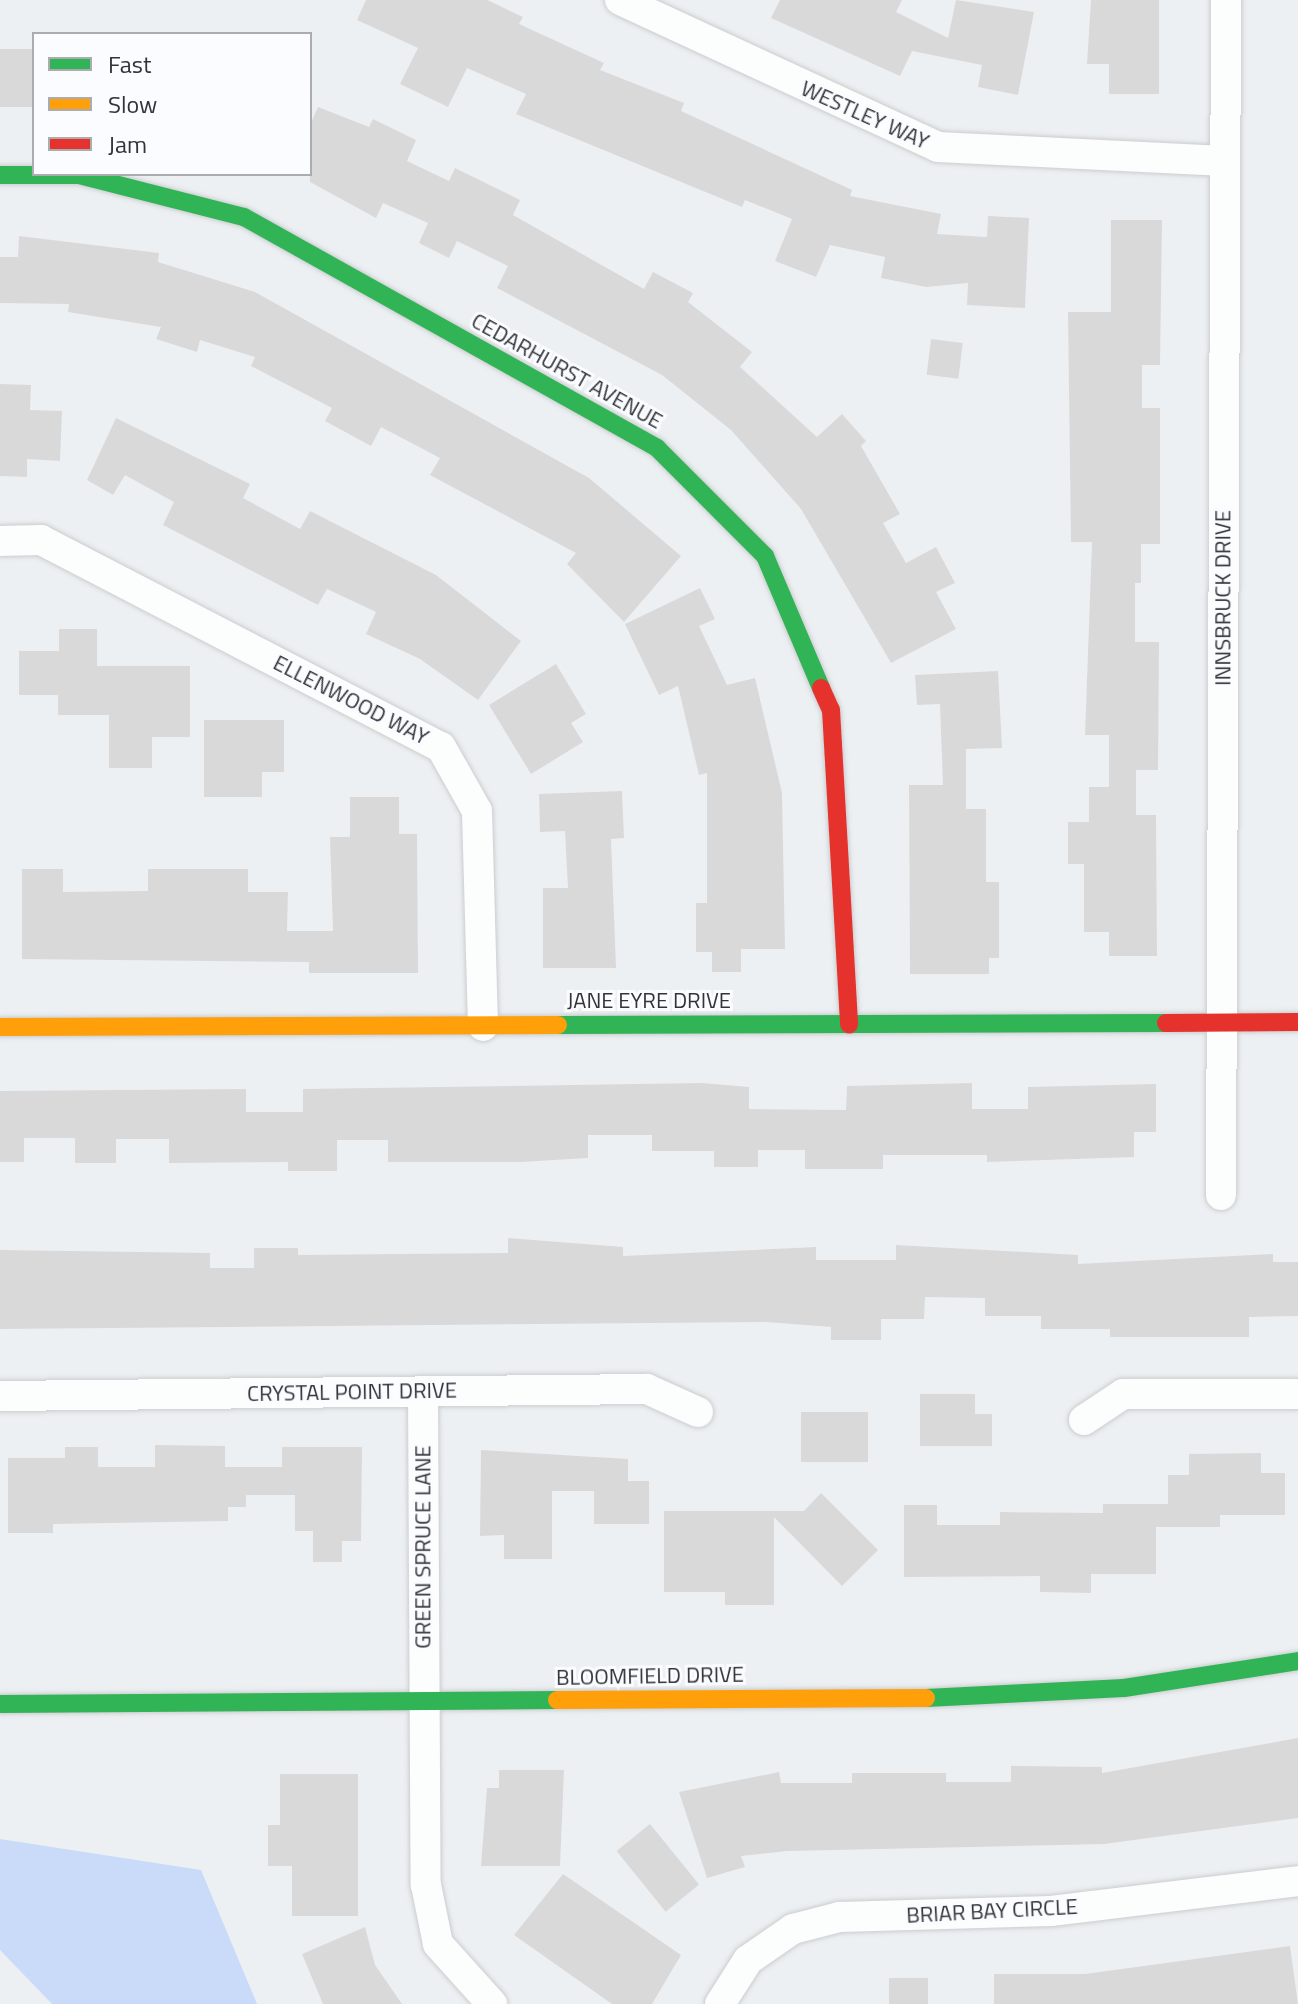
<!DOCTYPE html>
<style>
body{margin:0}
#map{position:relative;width:1298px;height:2004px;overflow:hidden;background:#edf0f3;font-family:"Titillium Web",sans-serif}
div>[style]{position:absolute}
.water>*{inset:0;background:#c9dbf9}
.building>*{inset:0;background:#d9d9da;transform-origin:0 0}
.roads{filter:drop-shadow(0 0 2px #cbcdcf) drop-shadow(0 0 2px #cbcdcf)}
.street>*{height:30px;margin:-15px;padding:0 15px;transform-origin:15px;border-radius:15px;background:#fcfdfd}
.fast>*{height:18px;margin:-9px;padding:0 9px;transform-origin:9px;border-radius:9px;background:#30b455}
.slow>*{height:18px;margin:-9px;padding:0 9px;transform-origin:9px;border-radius:9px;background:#ff9f0a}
.jam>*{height:18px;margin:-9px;padding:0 9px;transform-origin:9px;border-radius:9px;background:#e5322d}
span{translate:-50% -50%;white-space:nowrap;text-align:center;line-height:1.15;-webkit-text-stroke:6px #fbfcff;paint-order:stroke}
.street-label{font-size:22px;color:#333437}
.legend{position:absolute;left:32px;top:32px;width:280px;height:144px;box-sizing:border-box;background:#fbfcff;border:2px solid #abacaf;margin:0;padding:10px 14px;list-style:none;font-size:24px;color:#333437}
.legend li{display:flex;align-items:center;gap:16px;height:40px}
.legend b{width:40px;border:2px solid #abacaf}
</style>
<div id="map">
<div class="water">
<div style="clip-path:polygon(0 1839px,201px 1870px,257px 2004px,52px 2004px,0 1950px)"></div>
</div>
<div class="building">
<div style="clip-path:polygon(366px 0,487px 0,523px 17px,519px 24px,604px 63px,600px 70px,684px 103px,681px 111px,852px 190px,850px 196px,941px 214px,937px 234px,987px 237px,988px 216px,1029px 218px,1025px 308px,967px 305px,968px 283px,926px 287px,881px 278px,885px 257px,830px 245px,816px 277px,775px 261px,792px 219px,745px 200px,742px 207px,516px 114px,526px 94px,467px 68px,448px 107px,400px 84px,418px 48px,357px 20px)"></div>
<div style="clip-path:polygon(780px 0,902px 0,896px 12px,948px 38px,956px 0,1034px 12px,1018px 95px,978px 87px,982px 65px,912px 51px,900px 76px,771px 18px)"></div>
<div style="clip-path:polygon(1091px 0,1159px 0,1159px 94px,1109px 94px,1109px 64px,1087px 64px)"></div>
<div style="left:0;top:49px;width:34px;height:58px"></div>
<div style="clip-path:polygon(318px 107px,369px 127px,373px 119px,416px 140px,407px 161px,449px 181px,455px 168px,520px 200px,513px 215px,644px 289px,653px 272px,693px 293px,688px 302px,752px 352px,740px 367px,817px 437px,842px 414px,866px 441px,861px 446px,900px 514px,883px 523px,906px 563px,936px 547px,955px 583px,936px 592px,956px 629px,891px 663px,801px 509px,731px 430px,662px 375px,497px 288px,508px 266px,457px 241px,449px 258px,419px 243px,428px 223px,383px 203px,376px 218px,310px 182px,310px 125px)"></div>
<div style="clip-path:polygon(1111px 220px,1162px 220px,1160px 365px,1142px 365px,1142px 408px,1160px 408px,1160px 544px,1141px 544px,1141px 583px,1135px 583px,1135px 642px,1159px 642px,1158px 770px,1136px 770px,1136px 815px,1156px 815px,1157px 956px,1109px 956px,1109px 932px,1084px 932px,1084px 864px,1068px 864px,1068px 822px,1089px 822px,1089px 787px,1109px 787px,1109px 735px,1085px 735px,1092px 542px,1071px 542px,1068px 312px,1111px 312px)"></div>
<div style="clip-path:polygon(19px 236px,159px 253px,158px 262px,255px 292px,589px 478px,681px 556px,624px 622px,567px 564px,576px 553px,430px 475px,440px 458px,381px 427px,371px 446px,325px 421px,332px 408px,251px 366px,255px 357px,200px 340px,197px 352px,156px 339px,161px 327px,68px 312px,69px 304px,0 303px,0 257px,18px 257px)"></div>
<div style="left:931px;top:339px;width:32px;height:36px;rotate:7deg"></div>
<div style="clip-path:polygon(0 384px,31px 385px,30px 410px,62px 411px,60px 461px,27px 459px,27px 477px,0 476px)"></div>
<div style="clip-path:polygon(116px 418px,250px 484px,243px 498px,300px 529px,310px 511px,436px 575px,521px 641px,478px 700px,420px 659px,366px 634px,376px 612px,327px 589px,318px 605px,163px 525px,174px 502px,125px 475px,113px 495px,87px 480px)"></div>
<div style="clip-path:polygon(700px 588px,715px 619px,699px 626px,727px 685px,755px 678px,782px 793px,785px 949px,741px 949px,741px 972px,712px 972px,712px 952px,696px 952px,696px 903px,707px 903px,707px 773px,699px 775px,678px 686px,659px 695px,625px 624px)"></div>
<div style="clip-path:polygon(59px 629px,97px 629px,97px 666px,190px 666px,190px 737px,152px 737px,152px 768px,109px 768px,109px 715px,58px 715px,58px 695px,19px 695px,19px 651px,59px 651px)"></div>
<div style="clip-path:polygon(556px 664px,586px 714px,571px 723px,583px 742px,531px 774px,489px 705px)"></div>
<div style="clip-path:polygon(998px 671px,1002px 748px,966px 749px,966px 809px,986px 809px,986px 882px,999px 882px,999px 958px,989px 958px,989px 974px,910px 974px,909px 785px,943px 785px,940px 704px,917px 705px,915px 675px)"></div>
<div style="clip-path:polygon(204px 720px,284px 720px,284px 772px,262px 772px,262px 797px,204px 797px)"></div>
<div style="clip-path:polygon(622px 791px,624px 838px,611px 839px,616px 968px,543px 968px,543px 888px,568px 888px,565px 831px,540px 832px,539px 794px)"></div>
<div style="clip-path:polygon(350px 797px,399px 797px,399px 834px,417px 834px,418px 973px,309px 973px,309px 962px,22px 959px,22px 869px,63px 869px,63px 892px,148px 891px,148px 869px,248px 869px,248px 892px,288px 892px,287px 931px,333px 931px,330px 837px,350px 837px)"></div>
<div style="clip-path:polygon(702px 1083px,749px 1087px,749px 1109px,846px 1110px,847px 1086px,972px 1083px,972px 1109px,1028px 1109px,1028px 1087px,1156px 1084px,1156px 1132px,1134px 1132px,1134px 1157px,987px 1162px,987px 1155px,883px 1155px,883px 1169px,805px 1169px,805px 1150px,758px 1150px,758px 1167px,714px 1167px,714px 1151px,652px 1151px,652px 1135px,588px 1135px,588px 1158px,521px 1162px,388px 1162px,388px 1140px,337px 1140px,337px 1171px,288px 1171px,288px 1162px,169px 1163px,169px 1139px,116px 1139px,116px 1163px,75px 1163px,75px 1138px,24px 1138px,24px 1162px,0 1162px,0 1091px,246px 1089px,246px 1112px,303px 1112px,303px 1089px)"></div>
<div style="clip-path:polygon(508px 1238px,623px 1247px,623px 1256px,816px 1247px,816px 1260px,896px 1260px,896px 1245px,1078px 1255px,1078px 1264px,1273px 1254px,1273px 1262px,1298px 1262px,1298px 1316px,1249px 1317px,1249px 1337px,1110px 1337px,1110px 1329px,1041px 1329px,1041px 1316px,985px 1316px,985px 1298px,925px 1297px,924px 1319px,881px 1319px,881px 1340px,831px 1340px,831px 1327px,766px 1322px,0 1329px,0 1250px,210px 1253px,210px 1268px,254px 1268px,254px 1248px,298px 1248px,298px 1255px,508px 1253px)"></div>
<div style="clip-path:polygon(920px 1394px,975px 1394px,975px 1414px,992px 1414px,992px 1446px,920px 1446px)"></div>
<div style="left:801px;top:1412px;width:67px;height:50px"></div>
<div style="clip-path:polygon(155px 1445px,225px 1446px,225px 1467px,282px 1467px,282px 1447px,362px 1447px,361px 1541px,342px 1541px,342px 1562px,313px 1562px,313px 1531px,295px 1531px,295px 1495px,246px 1495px,246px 1507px,228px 1507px,228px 1521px,53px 1524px,53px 1533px,8px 1533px,8px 1458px,65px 1458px,65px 1447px,98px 1447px,98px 1467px,155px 1467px)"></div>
<div style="clip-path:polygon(481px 1450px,628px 1459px,628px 1481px,649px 1481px,649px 1524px,594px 1524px,594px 1491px,552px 1491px,552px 1559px,504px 1559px,504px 1535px,480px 1536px)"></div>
<div style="clip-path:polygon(1261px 1453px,1261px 1473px,1285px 1473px,1285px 1515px,1220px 1515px,1220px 1527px,1156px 1527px,1156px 1574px,1091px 1574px,1091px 1593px,1040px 1592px,1040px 1576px,904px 1577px,904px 1505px,937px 1505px,937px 1525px,1000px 1525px,1000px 1512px,1103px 1513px,1103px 1504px,1168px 1504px,1168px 1475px,1189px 1475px,1189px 1454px)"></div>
<div style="clip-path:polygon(821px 1493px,878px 1550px,842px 1586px,774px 1517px,774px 1605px,725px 1605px,725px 1592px,664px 1592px,664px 1511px,804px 1511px)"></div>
<div style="clip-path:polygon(1298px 1738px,1298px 1818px,1104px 1844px,787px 1851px,741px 1856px,745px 1867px,707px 1878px,679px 1792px,779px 1772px,781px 1783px,852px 1783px,852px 1773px,946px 1773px,946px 1782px,1011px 1782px,1011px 1766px,1102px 1767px,1102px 1773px)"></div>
<div style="clip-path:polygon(499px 1770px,564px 1770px,560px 1866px,481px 1866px,487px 1788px,499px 1788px)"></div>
<div style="clip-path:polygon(280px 1774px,358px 1774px,358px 1916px,292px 1916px,292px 1866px,268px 1866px,268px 1825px,280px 1825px)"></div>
<div style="left:650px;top:1824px;width:78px;height:43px;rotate:51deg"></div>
<div style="clip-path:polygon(563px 1874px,681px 1955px,652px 2004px,612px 2004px,514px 1935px)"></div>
<div style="clip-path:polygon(365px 1927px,375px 1965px,402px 2004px,323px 2004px,302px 1954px)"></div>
<div style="clip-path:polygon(1290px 1946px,1298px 2004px,994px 2004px,994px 1974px,1085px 1974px)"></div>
<div style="left:889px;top:1978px;width:39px;height:26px"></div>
</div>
<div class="roads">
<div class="street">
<div style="left:620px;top:0;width:350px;rotate:24.8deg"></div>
<div style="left:938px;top:147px;width:287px;rotate:2.8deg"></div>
<div style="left:0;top:541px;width:41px;rotate:-1.4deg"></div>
<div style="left:41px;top:540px;width:450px;rotate:27.4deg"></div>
<div style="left:441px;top:747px;width:73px;rotate:60.6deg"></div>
<div style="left:477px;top:811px;width:215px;rotate:88.4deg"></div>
<div style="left:1221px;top:1195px;width:1195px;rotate:-89.76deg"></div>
<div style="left:423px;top:1391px;width:494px;rotate:89.7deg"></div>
<div style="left:426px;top:1885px;width:60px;rotate:78.5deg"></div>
<div style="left:438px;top:1944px;width:81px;rotate:48deg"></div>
<div style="left:0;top:1396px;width:647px;rotate:-0.62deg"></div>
<div style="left:647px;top:1389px;width:56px;rotate:24.3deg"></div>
<div style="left:1084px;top:1420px;width:47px;rotate:-33.7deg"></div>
<div style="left:1123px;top:1394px;width:175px"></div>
<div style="left:720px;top:2004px;width:52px;rotate:-57.5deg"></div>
<div style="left:748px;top:1960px;width:55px;rotate:-34.6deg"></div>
<div style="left:793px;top:1929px;width:48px;rotate:-14.6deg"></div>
<div style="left:839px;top:1917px;width:212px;rotate:-1.6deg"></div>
<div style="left:1051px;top:1911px;width:249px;rotate:-6.9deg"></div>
</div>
<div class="fast">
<div style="left:0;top:175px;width:79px"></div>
<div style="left:79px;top:175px;width:170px;rotate:14.3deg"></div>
<div style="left:244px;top:217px;width:473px;rotate:29.2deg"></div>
<div style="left:657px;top:448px;width:153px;rotate:45deg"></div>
<div style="left:765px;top:556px;width:143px;rotate:67deg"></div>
<div style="left:558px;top:1025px;width:608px;rotate:-0.19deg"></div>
<div style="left:926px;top:1698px;width:198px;rotate:-2.9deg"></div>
<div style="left:1124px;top:1688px;width:176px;rotate:-8.8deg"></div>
<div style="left:0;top:1704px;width:557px;rotate:-0.41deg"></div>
</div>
<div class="slow">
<div style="left:0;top:1027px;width:558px;rotate:-0.21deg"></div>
<div style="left:557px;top:1700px;width:369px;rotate:-0.3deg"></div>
</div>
<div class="jam">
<div style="left:821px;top:688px;width:24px;rotate:66deg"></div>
<div style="left:831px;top:710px;width:315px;rotate:86.7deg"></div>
<div style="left:1166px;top:1023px;width:132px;rotate:-0.4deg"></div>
</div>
</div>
<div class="street-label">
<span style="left:865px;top:115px;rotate:24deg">WESTLEY WAY</span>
<span style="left:567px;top:371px;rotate:29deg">CEDARHURST AVENUE</span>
<span style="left:1223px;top:598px;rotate:-90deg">INNSBRUCK DRIVE</span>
<span style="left:351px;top:700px;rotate:27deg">ELLENWOOD WAY</span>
<span style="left:649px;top:1001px">JANE EYRE DRIVE</span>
<span style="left:352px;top:1392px;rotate:-1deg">CRYSTAL POINT DRIVE</span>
<span style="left:423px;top:1547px;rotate:-90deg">GREEN SPRUCE LANE</span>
<span style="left:650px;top:1676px;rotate:-1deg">BLOOMFIELD DRIVE</span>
<span style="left:992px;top:1911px;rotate:-3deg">BRIAR BAY CIRCLE</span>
</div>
<ul class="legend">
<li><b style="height:10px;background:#30b455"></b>Fast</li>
<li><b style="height:10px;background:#ff9f0a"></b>Slow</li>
<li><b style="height:10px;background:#e5322d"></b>Jam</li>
</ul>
</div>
